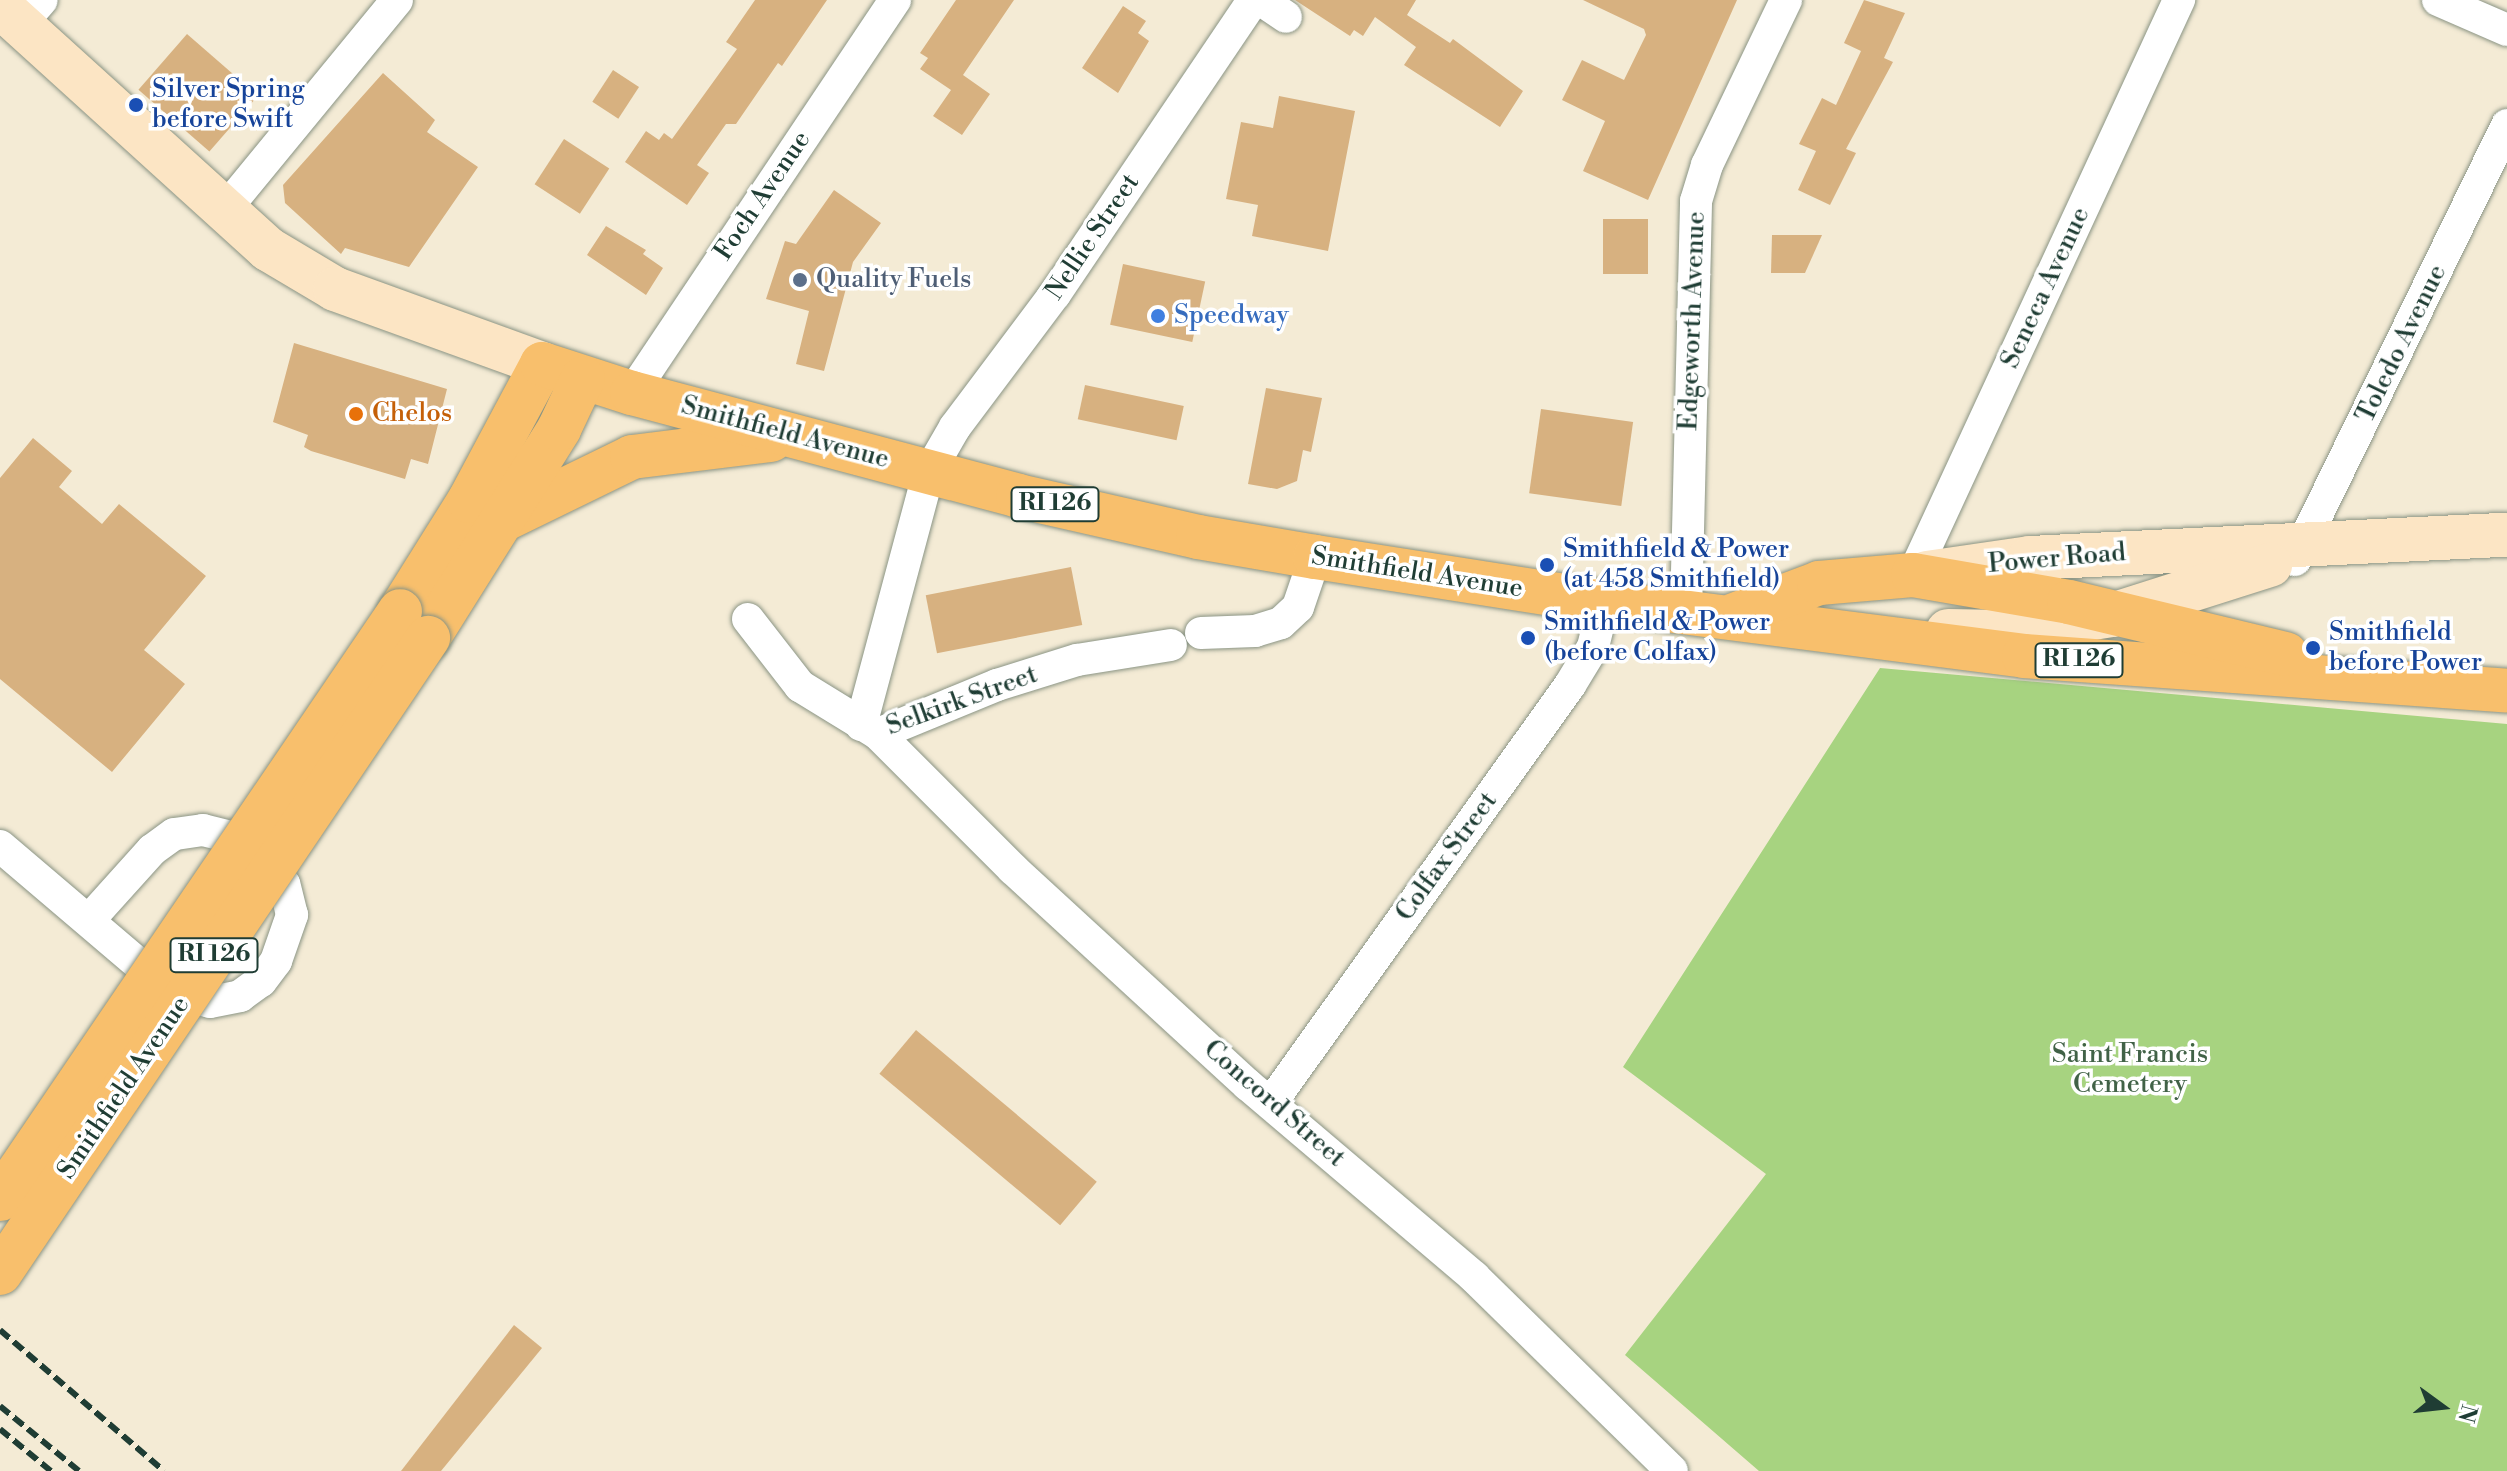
<!DOCTYPE html>
<style>
body{margin:0}
#map{position:relative;width:2507px;height:1471px;overflow:hidden;background:#f4ebd5;font-family:"Libre Bodoni",serif}
div>[style]{position:absolute}
.green>*{inset:0;background:#a7d380}
.building>*{inset:0;background:#d7b180;transform-origin:0 0}
.roads{filter:drop-shadow(0 0 2px #8a9484) drop-shadow(0 0 2px #8a9484)}
.street>*{height:32px;margin:-16px;padding:0 16px;transform-origin:16px;border-radius:16px;background:#fff}
.secondary>*{height:44px;margin:-22px;padding:0 22px;transform-origin:22px;border-radius:22px;background:#fce5c4}
.primary>*{height:44px;margin:-22px;padding:0 22px;transform-origin:22px;border-radius:22px;background:#f8bf6c}
.rail>*{height:6px;margin-top:-3px;transform-origin:0;background:repeating-linear-gradient(90deg,#1f3d34 0 12px,transparent 0 18px)}
.bridges{filter:drop-shadow(0 0 2px #8a9484) drop-shadow(0 0 2px #8a9484)}
.primary-bridge>*{height:44px;margin:-22px;padding:0 22px;transform-origin:22px;border-radius:22px;background:#f8bf6c}
.dots>*{width:22px;height:22px;translate:-50% -50%;box-sizing:border-box;border:4px solid #fff;border-radius:50%}
span{translate:-50% -50%;white-space:nowrap;text-align:center;line-height:1.15;-webkit-text-stroke:7px #fff;paint-order:stroke}
.shield-label span{padding:2px 6px;background:#fff;border:2px solid;border-radius:6px;-webkit-text-stroke-width:0}
.shield-label{font-size:24px;color:#1f3d34;font-weight:700}
.transit-label{font-size:26px;color:#164399}
.left{translate:0 -50%;text-align:left}
.street-label{font-size:26px;color:#1f3d34}
.service-label{font-size:26px;color:#4e5e75}
.shop-label{font-size:26px;color:#366cbe}
.food-label{font-size:26px;color:#c56008}
.park-label{font-size:26px;color:#416247}
.north{position:absolute;left:2403px;top:1367px;width:80px;height:80px;-webkit-text-stroke:6px #fff;paint-order:stroke;rotate:105deg;font-size:22px;font-weight:700;line-height:32px;text-align:center;color:#1f3d34}
.north::after{content:'';display:block;margin:auto;width:28px;height:36px;background:#1f3d34;clip-path:polygon(50% 0,100% 100%,50% 72%,0 100%)}
</style>
<div id="map">
<div class="green">
<div style="clip-path:polygon(1880px 668px,2507px 724px,2507px 1471px,1759px 1471px,1625px 1355px,1766px 1174px,1623px 1067px)"></div>
</div>
<div class="building">
<div style="clip-path:polygon(755px 0,827px 0,782px 66px,778px 63px,736px 124px,726px 124px,697px 165px,709px 173px,687px 205px,625px 162px,646px 131px,659px 140px,664px 133px,672px 139px,737px 49px,726px 42px)"></div>
<div style="clip-path:polygon(956px 0,1014px 0,963px 75px,990px 94px,962px 135px,933px 116px,951px 90px,920px 69px,928px 58px,920px 53px)"></div>
<div style="clip-path:polygon(1295px 0,1416px 0,1407px 15px,1450px 43px,1453px 39px,1523px 91px,1500px 127px,1404px 65px,1416px 47px,1375px 17px,1363px 36px,1354px 30px,1350px 36px)"></div>
<div style="clip-path:polygon(1583px 0,1737px 0,1648px 200px,1583px 171px,1605px 121px,1562px 100px,1582px 60px,1624px 80px,1646px 35px,1644px 29px)"></div>
<div style="clip-path:polygon(1864px 0,1905px 13px,1884px 58px,1893px 62px,1846px 149px,1856px 153px,1830px 205px,1798px 190px,1816px 151px,1799px 144px,1822px 98px,1836px 105px,1861px 51px,1844px 43px)"></div>
<div style="clip-path:polygon(1123px 6px,1146px 21px,1138px 33px,1149px 41px,1118px 93px,1082px 68px)"></div>
<div style="left:187px;top:34px;width:94px;height:74px;rotate:41deg"></div>
<div style="left:613px;top:70px;width:31px;height:38px;rotate:33deg"></div>
<div style="clip-path:polygon(383px 73px,435px 120px,427px 132px,478px 167px,409px 267px,345px 248px,341px 254px,285px 203px,283px 185px)"></div>
<div style="clip-path:polygon(1279px 96px,1355px 111px,1328px 251px,1252px 236px,1258px 205px,1226px 199px,1241px 122px,1273px 128px)"></div>
<div style="left:564px;top:139px;width:54px;height:54px;rotate:33deg"></div>
<div style="clip-path:polygon(834px 190px,881px 223px,853px 262px,824px 371px,796px 364px,809px 311px,766px 299px,785px 241px,796px 244px)"></div>
<div style="left:1603px;top:219px;width:45px;height:55px"></div>
<div style="clip-path:polygon(606px 226px,646px 250px,643px 254px,663px 268px,646px 295px,587px 255px)"></div>
<div style="clip-path:polygon(1772px 235px,1822px 235px,1805px 273px,1771px 273px)"></div>
<div style="left:1123px;top:264px;width:84px;height:62px;rotate:12deg"></div>
<div style="clip-path:polygon(294px 343px,447px 389px,428px 464px,411px 459px,405px 479px,311px 451px,304px 447px,308px 435px,273px 422px)"></div>
<div style="left:1085px;top:385px;width:101px;height:35px;rotate:12deg"></div>
<div style="clip-path:polygon(1266px 388px,1322px 398px,1311px 452px,1303px 450px,1297px 481px,1277px 489px,1248px 484px)"></div>
<div style="left:1541px;top:409px;width:93px;height:85px;rotate:8deg"></div>
<div style="clip-path:polygon(33px 438px,72px 471px,59px 487px,102px 524px,119px 504px,206px 576px,144px 650px,185px 684px,112px 772px,0 679px,0 478px)"></div>
<div style="left:1071px;top:567px;width:59px;height:148px;rotate:79deg"></div>
<div style="left:916px;top:1030px;width:236px;height:57px;rotate:40deg"></div>
<div style="clip-path:polygon(514px 1325px,542px 1348px,441px 1471px,401px 1471px)"></div>
</div>
<div class="roads">
<div class="street">
<div style="left:1261px;top:0;width:30px;rotate:34deg"></div>
<div style="left:2438px;top:0;width:75px;rotate:23.5deg"></div>
<div style="left:20px;top:25px;width:33px;rotate:-49deg"></div>
<div style="left:223px;top:212px;width:274px;rotate:-50.6deg"></div>
<div style="left:632px;top:393px;width:473px;rotate:-56.2deg"></div>
<div style="left:2295px;top:560px;width:484px;rotate:-64deg"></div>
<div style="left:1913px;top:575px;width:634px;rotate:-65.17deg"></div>
<div style="left:1686px;top:613px;width:412px;rotate:-88.6deg"></div>
<div style="left:1696px;top:201px;width:38px;rotate:-73deg"></div>
<div style="left:1707px;top:165px;width:183px;rotate:-64.4deg"></div>
<div style="left:748px;top:619px;width:85px;rotate:52.2deg"></div>
<div style="left:800px;top:686px;width:92px;rotate:31.6deg"></div>
<div style="left:878px;top:734px;width:191px;rotate:45deg"></div>
<div style="left:1013px;top:869px;width:319px;rotate:42.6deg"></div>
<div style="left:1248px;top:1085px;width:297px;rotate:40.3deg"></div>
<div style="left:1474px;top:1277px;width:277px;rotate:44.4deg"></div>
<div style="left:1201px;top:633px;width:54px;rotate:-2.1deg"></div>
<div style="left:1255px;top:631px;width:27px;rotate:-17deg"></div>
<div style="left:1281px;top:623px;width:23px;rotate:-43deg"></div>
<div style="left:1298px;top:607px;width:53px;rotate:-71.2deg"></div>
<div style="left:861px;top:725px;width:262px;rotate:-75deg"></div>
<div style="left:929px;top:472px;width:52px;rotate:-60deg"></div>
<div style="left:955px;top:427px;width:166px;rotate:-53.1deg"></div>
<div style="left:1055px;top:294px;width:354px;rotate:-56deg"></div>
<div style="left:878px;top:734px;width:129px;rotate:-22.4deg"></div>
<div style="left:997px;top:685px;width:84px;rotate:-17.4deg"></div>
<div style="left:1077px;top:660px;width:95px;rotate:-9.1deg"></div>
<div style="left:0;top:846px;width:194px;rotate:40.4deg"></div>
<div style="left:148px;top:972px;width:34px;rotate:37deg"></div>
<div style="left:175px;top:992px;width:36px;rotate:16deg"></div>
<div style="left:210px;top:1002px;width:31px;rotate:-11deg"></div>
<div style="left:240px;top:996px;width:26px;rotate:-36deg"></div>
<div style="left:261px;top:981px;width:25px;rotate:-53deg"></div>
<div style="left:276px;top:961px;width:49px;rotate:-70.8deg"></div>
<div style="left:292px;top:915px;width:32px;rotate:-104deg"></div>
<div style="left:284px;top:884px;width:31px;rotate:-128deg"></div>
<div style="left:265px;top:860px;width:41px;rotate:-145.9deg"></div>
<div style="left:231px;top:837px;width:29px;rotate:-166deg"></div>
<div style="left:203px;top:830px;width:29px;rotate:172deg"></div>
<div style="left:174px;top:834px;width:27px;rotate:144deg"></div>
<div style="left:152px;top:850px;width:94px;rotate:132deg"></div>
<div style="left:1271px;top:1103px;width:514px;rotate:-54.42deg"></div>
<div style="left:1570px;top:685px;width:44px;rotate:-58.8deg"></div>
<div style="left:1593px;top:647px;width:46px;rotate:-76.3deg"></div>
</div>
<div class="secondary">
<div style="left:0;top:6px;width:362px;rotate:42.2deg"></div>
<div style="left:268px;top:249px;width:78px;rotate:30.8deg"></div>
<div style="left:335px;top:289px;width:220px;rotate:19.9deg"></div>
<div style="left:1927px;top:573px;width:104px;rotate:-8.3deg"></div>
<div style="left:2030px;top:558px;width:478px;rotate:-2.8deg"></div>
<div style="left:1948px;top:631px;width:57px;rotate:1deg"></div>
<div style="left:2005px;top:632px;width:108px;rotate:-9deg"></div>
<div style="left:2112px;top:615px;width:166px;rotate:-17.6deg"></div>
</div>
<div class="primary">
<div style="left:501px;top:521px;width:146px;rotate:-26deg"></div>
<div style="left:632px;top:457px;width:140px;rotate:-7deg"></div>
<div style="left:400px;top:611px;width:130px;rotate:-57.9deg"></div>
<div style="left:469px;top:501px;width:155px;rotate:-61.9deg"></div>
<div style="left:542px;top:364px;width:95px;rotate:17.9deg"></div>
<div style="left:632px;top:393px;width:400px;rotate:14.9deg"></div>
<div style="left:1018px;top:496px;width:185px;rotate:12.8deg"></div>
<div style="left:1198px;top:537px;width:119px;rotate:9.7deg"></div>
<div style="left:1315px;top:557px;width:292px;rotate:8.9deg"></div>
<div style="left:1604px;top:602px;width:423px;rotate:7.3deg"></div>
<div style="left:2024px;top:656px;width:484px;rotate:4.1deg"></div>
<div style="left:1734px;top:615px;width:91px;rotate:-20.6deg"></div>
<div style="left:1819px;top:583px;width:94px;rotate:-4.9deg"></div>
<div style="left:1913px;top:575px;width:158px;rotate:9.8deg"></div>
<div style="left:2069px;top:602px;width:223px;rotate:13.5deg"></div>
<div style="left:428px;top:638px;width:247px;rotate:-57.9deg"></div>
<div style="left:559px;top:429px;width:56px;rotate:-64.8deg"></div>
</div>
</div>
<div class="rail">
<div style="left:0;top:1330px;width:216px;rotate:40.7deg"></div>
<div style="left:0;top:1406px;width:102px;rotate:39.4deg"></div>
<div style="left:0;top:1429px;width:66px;rotate:39.5deg"></div>
</div>
<div class="bridges">
<div class="primary-bridge">
<div style="left:0;top:1199px;width:711px;rotate:-55.77deg"></div>
<div style="left:0;top:1273px;width:766px;rotate:-56.02deg"></div>
</div>
</div>
<div class="dots">
<div style="left:136px;top:105px;background:#1a4fb4"></div>
<div style="left:800px;top:280px;background:#5c6f8a"></div>
<div style="left:1158px;top:316px;background:#3f7fe0"></div>
<div style="left:356px;top:414px;background:#e8710a"></div>
<div style="left:1547px;top:565px;background:#1a4fb4"></div>
<div style="left:1528px;top:638px;background:#1a4fb4"></div>
<div style="left:2313px;top:648px;background:#1a4fb4"></div>
</div>
<div class="shield-label">
<span style="left:1055px;top:504px">RI 126</span>
<span style="left:2079px;top:660px">RI 126</span>
<span style="left:214px;top:955px">RI 126</span>
</div>
<div class="transit-label">
<span class="left" style="left:152px;top:105px">Silver Spring<br>before Swift</span>
<span class="left" style="left:1563px;top:565px">Smithfield &amp; Power<br>(at 458 Smithfield)</span>
<span class="left" style="left:1544px;top:638px">Smithfield &amp; Power<br>(before Colfax)</span>
<span class="left" style="left:2329px;top:648px">Smithfield<br>before Power</span>
</div>
<div class="street-label">
<span style="left:763px;top:196px;rotate:-56deg">Foch Avenue</span>
<span style="left:1093px;top:237px;rotate:-56deg">Nellie Street</span>
<span style="left:2046px;top:288px;rotate:-65deg">Seneca Avenue</span>
<span style="left:1693px;top:321px;rotate:-88deg">Edgeworth Avenue</span>
<span style="left:2402px;top:344px;rotate:-64deg">Toledo Avenue</span>
<span style="left:785px;top:433px;rotate:15deg">Smithfield Avenue</span>
<span style="left:2057px;top:559px;rotate:-5deg">Power Road</span>
<span style="left:1417px;top:573px;rotate:9deg">Smithfield Avenue</span>
<span style="left:962px;top:701px;rotate:-20deg">Selkirk Street</span>
<span style="left:1447px;top:857px;rotate:-54deg">Colfax Street</span>
<span style="left:124px;top:1088px;rotate:-56deg">Smithfield Avenue</span>
<span style="left:1274px;top:1104px;rotate:41deg">Concord Street</span>
</div>
<div class="service-label">
<span class="left" style="left:816px;top:280px">Quality Fuels</span>
</div>
<div class="shop-label">
<span class="left" style="left:1174px;top:316px">Speedway</span>
</div>
<div class="food-label">
<span class="left" style="left:372px;top:414px">Chelos</span>
</div>
<div class="park-label">
<span style="left:2130px;top:1070px">Saint Francis<br>Cemetery</span>
</div>
<div class="north">N</div>
</div>
